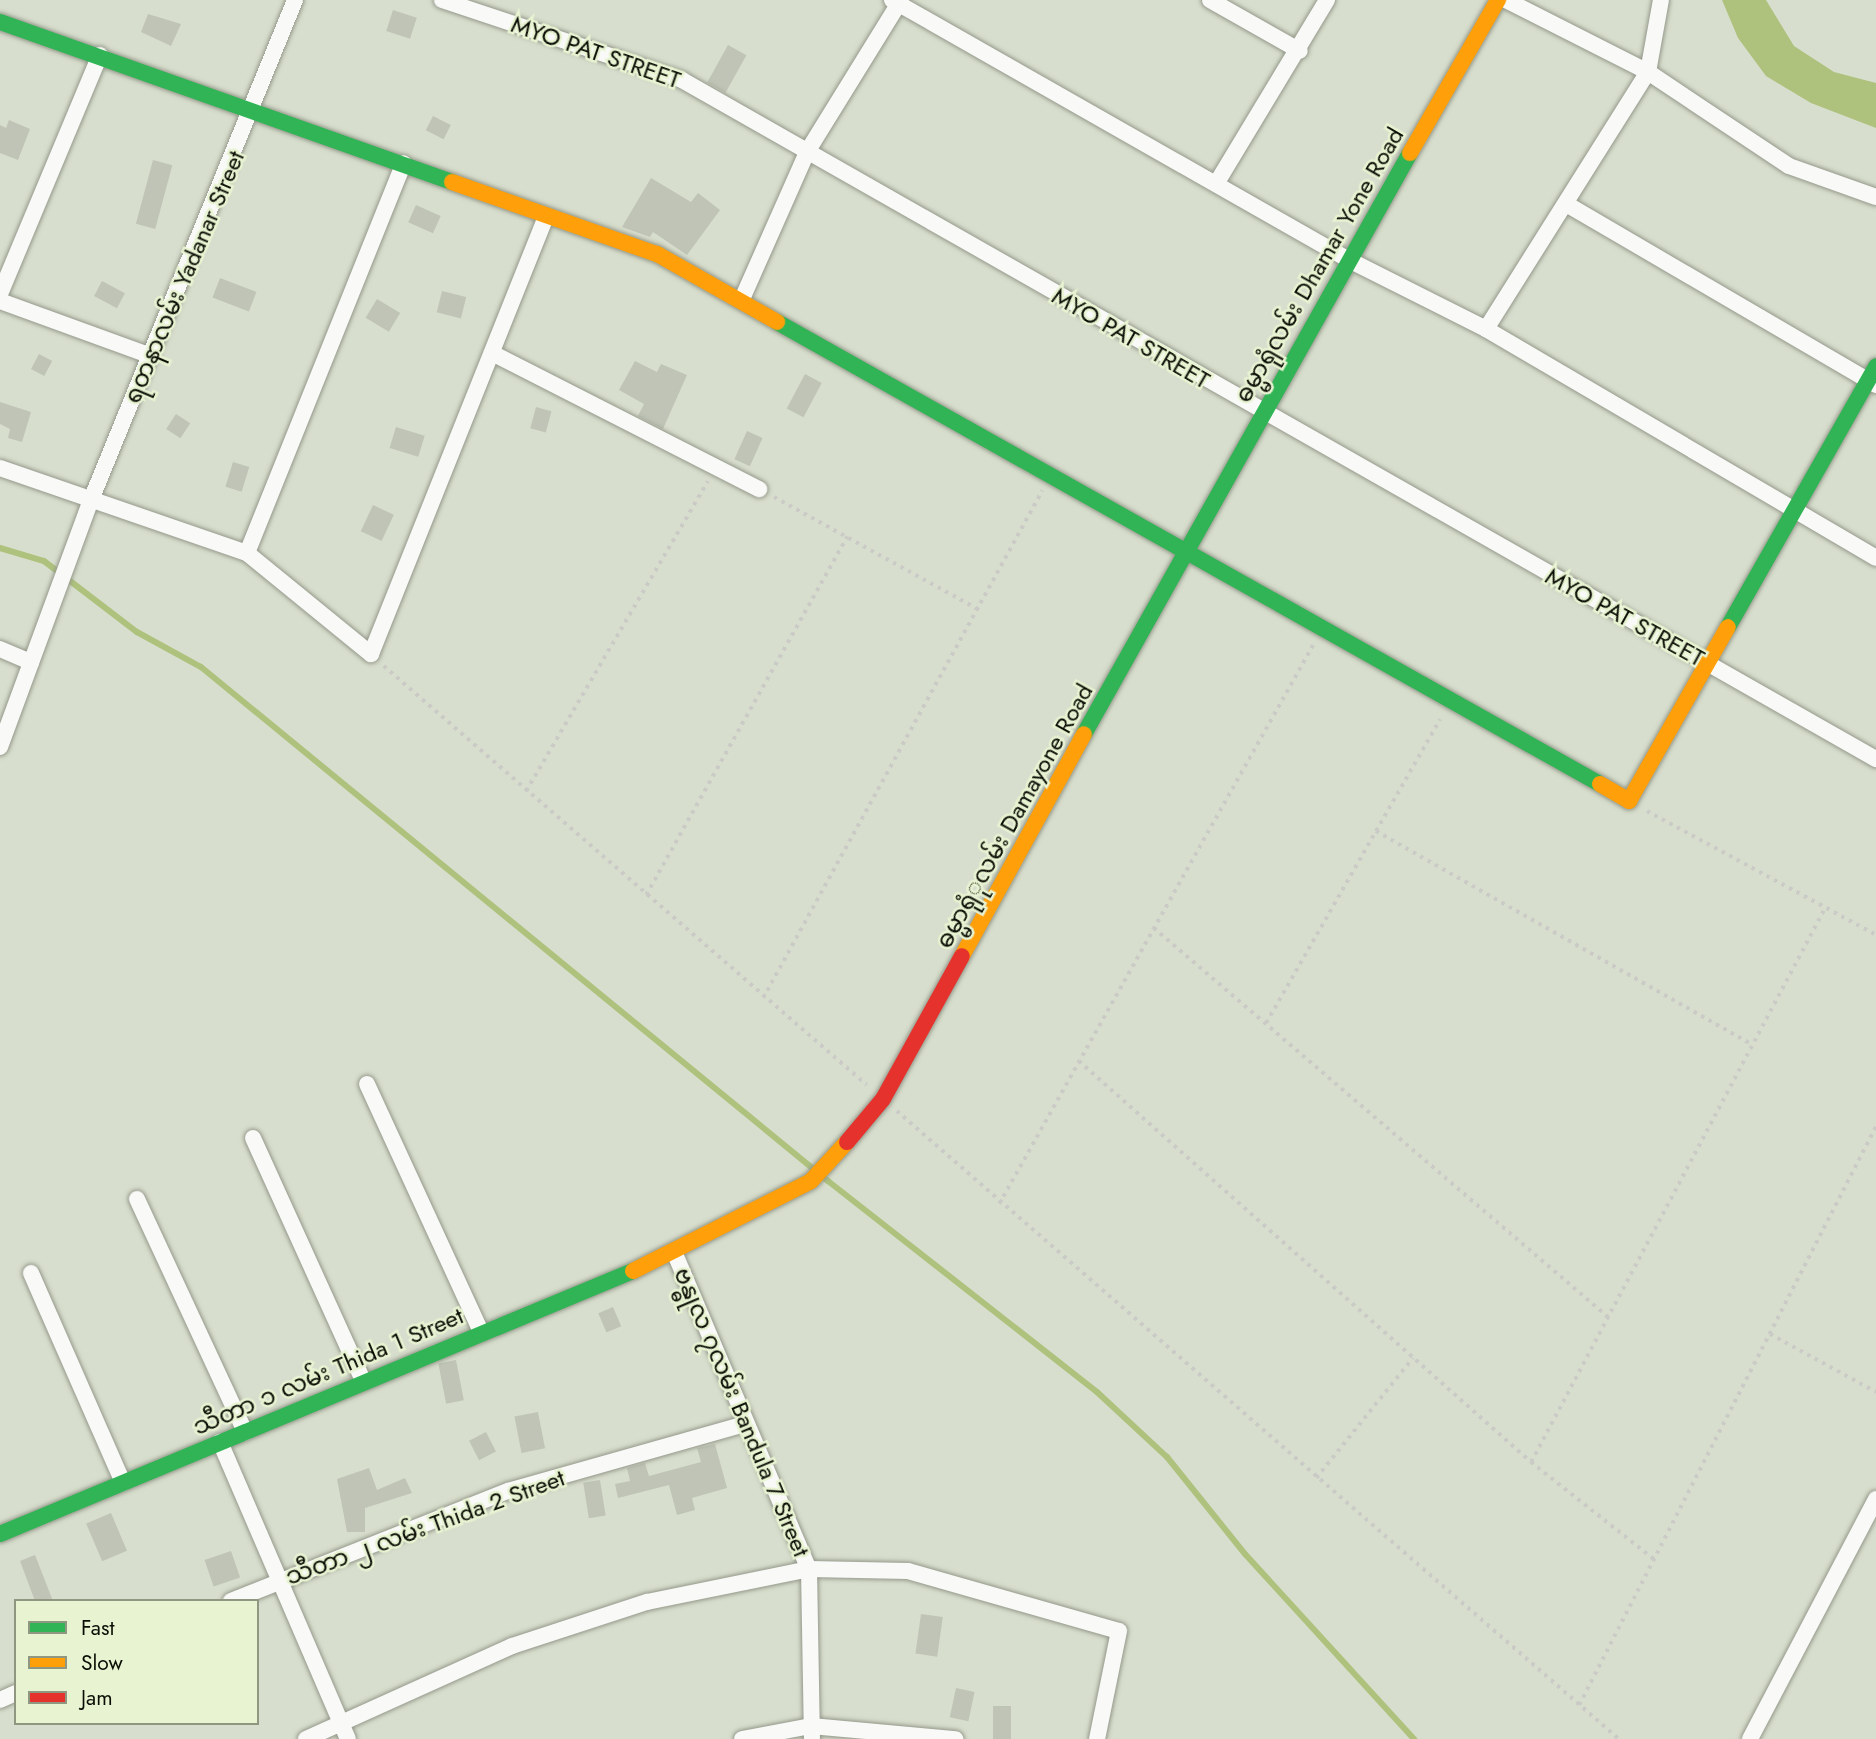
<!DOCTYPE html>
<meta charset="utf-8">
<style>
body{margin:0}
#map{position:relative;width:1876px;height:1739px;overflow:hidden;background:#d8decd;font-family:Jost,"Noto Sans Myanmar",sans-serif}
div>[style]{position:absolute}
.water>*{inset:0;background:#aec27d}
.stream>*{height:6px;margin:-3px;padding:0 3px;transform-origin:3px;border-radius:3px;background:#aec27d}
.building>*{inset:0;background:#bfc4b6;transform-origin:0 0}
.path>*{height:3.5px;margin-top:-1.75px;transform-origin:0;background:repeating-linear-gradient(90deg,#cacbc6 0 3.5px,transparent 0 8.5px)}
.roads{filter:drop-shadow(0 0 2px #94998b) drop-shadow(0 0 2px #94998b)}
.street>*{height:16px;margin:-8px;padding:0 8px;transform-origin:8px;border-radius:8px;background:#f9faf8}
.fast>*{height:16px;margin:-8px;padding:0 8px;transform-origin:8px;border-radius:8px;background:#30b455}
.slow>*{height:16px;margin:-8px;padding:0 8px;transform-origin:8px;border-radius:8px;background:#ff9f0a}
.jam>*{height:16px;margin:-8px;padding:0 8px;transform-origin:8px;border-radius:8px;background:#e5322d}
span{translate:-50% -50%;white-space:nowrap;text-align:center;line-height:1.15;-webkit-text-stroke:5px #e8f3d2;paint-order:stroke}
.street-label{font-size:24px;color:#0a0d04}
.legend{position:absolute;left:14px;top:1599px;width:245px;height:126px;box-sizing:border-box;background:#e8f3d2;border:2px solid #8f9780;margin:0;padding:9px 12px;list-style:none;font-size:21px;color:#0a0d04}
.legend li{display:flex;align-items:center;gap:14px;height:35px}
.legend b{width:35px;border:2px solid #8f9780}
</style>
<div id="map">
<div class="water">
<div style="clip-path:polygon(1722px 0,1766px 0,1794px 46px,1834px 72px,1876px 83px,1876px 128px,1811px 103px,1766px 76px,1738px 38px)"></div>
</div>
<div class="stream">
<div style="left:0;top:548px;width:46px;rotate:16.5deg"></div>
<div style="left:44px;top:561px;width:117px;rotate:37.4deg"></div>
<div style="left:137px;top:632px;width:73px;rotate:28.7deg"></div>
<div style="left:201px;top:667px;width:811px;rotate:39.34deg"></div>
<div style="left:828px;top:1181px;width:342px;rotate:38.1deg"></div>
<div style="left:1097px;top:1392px;width:96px;rotate:42.9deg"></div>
<div style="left:1167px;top:1457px;width:124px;rotate:51.2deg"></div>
<div style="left:1245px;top:1554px;width:251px;rotate:47.6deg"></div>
</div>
<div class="building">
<div style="left:393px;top:10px;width:25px;height:22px;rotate:18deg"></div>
<div style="clip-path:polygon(148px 14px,181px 24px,171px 46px,141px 32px)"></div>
<div style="left:728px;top:45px;width:21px;height:43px;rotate:29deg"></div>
<div style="left:433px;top:116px;width:20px;height:16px;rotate:27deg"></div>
<div style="clip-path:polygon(9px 120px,30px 129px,18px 160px,0 153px,0 125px,6px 128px)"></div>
<div style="left:153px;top:160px;width:20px;height:66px;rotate:15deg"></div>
<div style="clip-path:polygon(651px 178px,691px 202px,698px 193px,720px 210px,687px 255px,653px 232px,650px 237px,622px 227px)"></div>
<div style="left:416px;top:205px;width:27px;height:19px;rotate:24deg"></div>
<div style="left:220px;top:278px;width:39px;height:21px;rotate:21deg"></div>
<div style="left:102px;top:281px;width:26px;height:17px;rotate:28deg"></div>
<div style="left:442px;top:291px;width:25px;height:22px;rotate:14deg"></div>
<div style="left:377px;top:299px;width:27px;height:22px;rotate:31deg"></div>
<div style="left:39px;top:354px;width:15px;height:17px;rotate:28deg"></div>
<div style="clip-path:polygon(635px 361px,657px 372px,661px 364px,687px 375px,663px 429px,638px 416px,644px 404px,619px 390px)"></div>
<div style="left:805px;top:374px;width:19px;height:39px;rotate:28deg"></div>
<div style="clip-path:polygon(0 402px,31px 412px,22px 442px,8px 438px,10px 429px,0 424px)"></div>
<div style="left:536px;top:407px;width:16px;height:22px;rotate:15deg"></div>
<div style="left:176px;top:414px;width:17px;height:18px;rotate:33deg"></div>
<div style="left:396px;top:427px;width:30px;height:22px;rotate:17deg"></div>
<div style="left:747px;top:431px;width:17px;height:31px;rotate:24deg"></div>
<div style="left:233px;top:462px;width:17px;height:26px;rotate:17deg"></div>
<div style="left:373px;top:505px;width:23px;height:29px;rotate:25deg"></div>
<div style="left:613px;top:1307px;width:21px;height:16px;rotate:67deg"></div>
<div style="left:456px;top:1360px;width:41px;height:18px;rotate:79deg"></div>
<div style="left:538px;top:1412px;width:37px;height:24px;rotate:79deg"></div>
<div style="left:486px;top:1432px;width:22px;height:19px;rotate:63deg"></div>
<div style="clip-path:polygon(715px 1444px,727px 1488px,692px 1498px,695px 1510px,677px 1515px,669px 1485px,618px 1498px,615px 1484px,630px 1481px,627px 1468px,645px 1463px,649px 1476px,701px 1462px,697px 1448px)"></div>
<div style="clip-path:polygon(369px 1468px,377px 1490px,405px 1478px,412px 1493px,365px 1508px,365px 1532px,347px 1532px,337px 1479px)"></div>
<div style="left:600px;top:1480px;width:36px;height:17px;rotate:81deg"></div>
<div style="left:111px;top:1513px;width:41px;height:27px;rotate:67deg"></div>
<div style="left:231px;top:1551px;width:28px;height:28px;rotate:71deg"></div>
<div style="clip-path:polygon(35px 1555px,53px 1601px,35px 1601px,20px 1561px)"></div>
<div style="left:921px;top:1614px;width:22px;height:40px;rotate:8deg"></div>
<div style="left:956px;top:1688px;width:19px;height:30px;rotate:12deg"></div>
<div style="left:993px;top:1706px;width:18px;height:33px"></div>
</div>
<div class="path">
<div style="left:774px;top:497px;width:233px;rotate:28.8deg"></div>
<div style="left:384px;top:666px;width:639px;rotate:40.94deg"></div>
<div style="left:526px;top:791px;width:359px;rotate:-59.6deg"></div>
<div style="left:1647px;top:811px;width:260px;rotate:28.4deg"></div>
<div style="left:1376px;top:831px;width:433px;rotate:29.6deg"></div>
<div style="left:646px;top:895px;width:411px;rotate:-60.7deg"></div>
<div style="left:1154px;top:928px;width:598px;rotate:40.59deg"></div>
<div style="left:763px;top:998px;width:579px;rotate:-61.18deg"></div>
<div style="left:1266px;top:1023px;width:350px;rotate:-60.2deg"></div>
<div style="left:1079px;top:1061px;width:604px;rotate:41.58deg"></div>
<div style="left:1531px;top:1462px;width:157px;rotate:38.3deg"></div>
<div style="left:897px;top:1111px;width:957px;rotate:41.02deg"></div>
<div style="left:999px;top:1204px;width:641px;rotate:-60.68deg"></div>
<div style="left:1770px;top:1334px;width:121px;rotate:28.7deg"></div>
<div style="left:1531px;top:1462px;width:627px;rotate:-62.05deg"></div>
<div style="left:1316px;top:1478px;width:154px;rotate:-51.1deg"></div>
<div style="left:1579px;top:1705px;width:651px;rotate:-62.84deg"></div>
</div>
<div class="roads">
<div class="street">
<div style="left:442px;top:0;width:253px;rotate:18.4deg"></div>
<div style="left:682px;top:80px;width:1374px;rotate:29.63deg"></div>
<div style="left:892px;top:0;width:526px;rotate:29.64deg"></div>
<div style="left:1349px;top:260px;width:153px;rotate:26.7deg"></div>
<div style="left:1486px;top:329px;width:452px;rotate:30.4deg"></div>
<div style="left:1210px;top:0;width:103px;rotate:29.5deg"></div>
<div style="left:1506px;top:0;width:159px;rotate:26.9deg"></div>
<div style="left:1648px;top:72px;width:169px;rotate:33.7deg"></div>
<div style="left:1789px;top:166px;width:92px;rotate:19.6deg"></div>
<div style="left:1216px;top:184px;width:215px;rotate:-58.9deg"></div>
<div style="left:1568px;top:205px;width:357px;rotate:30.3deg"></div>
<div style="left:0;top:294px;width:259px;rotate:-67.3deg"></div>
<div style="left:742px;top:299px;width:161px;rotate:-66.1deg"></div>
<div style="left:807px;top:152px;width:179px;rotate:-58.3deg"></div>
<div style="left:0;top:301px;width:161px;rotate:20deg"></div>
<div style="left:1486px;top:329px;width:304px;rotate:-57.8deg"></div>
<div style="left:1648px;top:72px;width:73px;rotate:-79.8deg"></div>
<div style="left:492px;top:353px;width:300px;rotate:27deg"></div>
<div style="left:0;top:468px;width:261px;rotate:19deg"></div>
<div style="left:247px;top:553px;width:160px;rotate:39.2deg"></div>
<div style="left:371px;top:654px;width:471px;rotate:-68.2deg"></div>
<div style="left:247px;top:553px;width:420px;rotate:-68.1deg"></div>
<div style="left:0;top:649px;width:34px;rotate:23deg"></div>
<div style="left:0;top:747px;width:263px;rotate:-69.8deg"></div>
<div style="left:91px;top:500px;width:540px;rotate:-67.8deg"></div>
<div style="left:367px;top:1084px;width:271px;rotate:65.3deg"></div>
<div style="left:253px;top:1138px;width:267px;rotate:65.6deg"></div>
<div style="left:137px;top:1199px;width:257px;rotate:65.1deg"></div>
<div style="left:675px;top:1254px;width:342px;rotate:67deg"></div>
<div style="left:809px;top:1569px;width:170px;rotate:89deg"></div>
<div style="left:31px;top:1273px;width:229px;rotate:66.3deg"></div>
<div style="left:220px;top:1442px;width:323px;rotate:66.7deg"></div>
<div style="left:231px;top:1601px;width:298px;rotate:-21.7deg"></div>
<div style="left:508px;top:1491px;width:243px;rotate:-15.8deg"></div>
<div style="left:0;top:1700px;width:17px;rotate:-24deg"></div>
<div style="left:306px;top:1739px;width:226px;rotate:-24.3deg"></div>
<div style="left:512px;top:1646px;width:142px;rotate:-18.1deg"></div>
<div style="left:647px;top:1602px;width:165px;rotate:-11.5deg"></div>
<div style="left:809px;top:1569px;width:99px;rotate:1.2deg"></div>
<div style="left:908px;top:1571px;width:219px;rotate:15.9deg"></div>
<div style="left:1119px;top:1631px;width:110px;rotate:101.5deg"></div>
<div style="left:742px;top:1739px;width:70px;rotate:-10.7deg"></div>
<div style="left:811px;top:1726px;width:145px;rotate:5.2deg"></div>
<div style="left:1750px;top:1739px;width:271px;rotate:-62.3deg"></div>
</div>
<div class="fast">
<div style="left:0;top:22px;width:479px;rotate:19.5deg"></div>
<div style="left:777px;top:322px;width:944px;rotate:29.31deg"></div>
<div style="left:1728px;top:627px;width:300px;rotate:-60.4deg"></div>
<div style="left:1084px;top:734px;width:666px;rotate:-60.7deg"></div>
<div style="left:0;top:1534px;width:685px;rotate:-22.56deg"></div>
</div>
<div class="slow">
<div style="left:1410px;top:153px;width:177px;rotate:-60.1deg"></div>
<div style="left:452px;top:182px;width:217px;rotate:19.4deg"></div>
<div style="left:657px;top:254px;width:138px;rotate:29.5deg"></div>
<div style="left:1600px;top:784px;width:34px;rotate:30deg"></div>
<div style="left:1629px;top:801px;width:200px;rotate:-60.4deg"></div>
<div style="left:962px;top:956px;width:253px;rotate:-61.2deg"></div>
<div style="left:633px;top:1271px;width:199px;rotate:-26.8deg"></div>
<div style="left:811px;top:1181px;width:53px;rotate:-47.3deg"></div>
</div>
<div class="jam">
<div style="left:847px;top:1142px;width:56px;rotate:-50.1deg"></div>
<div style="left:883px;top:1099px;width:163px;rotate:-61.1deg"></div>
</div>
</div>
<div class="street-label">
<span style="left:596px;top:52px;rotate:19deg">MYO PAT STREET</span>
<span style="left:1319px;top:265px;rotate:-60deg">ဓမ္မာရုံလမ်း Dhamar Yone Road</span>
<span style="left:184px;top:277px;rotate:-67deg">ရတနာလမ်း Yadanar Street</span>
<span style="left:1131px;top:338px;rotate:30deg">MYO PAT STREET</span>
<span style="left:1625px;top:617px;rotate:29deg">MYO PAT STREET</span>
<span style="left:1014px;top:816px;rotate:-61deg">ဓမ္မာရုံုလမ်း Damayone Road</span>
<span style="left:328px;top:1371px;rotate:-23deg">သီတာ ၁ လမ်း Thida 1 Street</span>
<span style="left:742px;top:1412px;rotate:67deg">ဗန္ဓုလ ၇လမ်း Bandula 7 Street</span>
<span style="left:425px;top:1527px;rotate:-20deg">သီတာ ၂ လမ်း Thida 2 Street</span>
</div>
<ul class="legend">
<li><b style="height:9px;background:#30b455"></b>Fast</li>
<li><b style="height:9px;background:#ff9f0a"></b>Slow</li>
<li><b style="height:9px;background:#e5322d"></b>Jam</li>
</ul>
</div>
